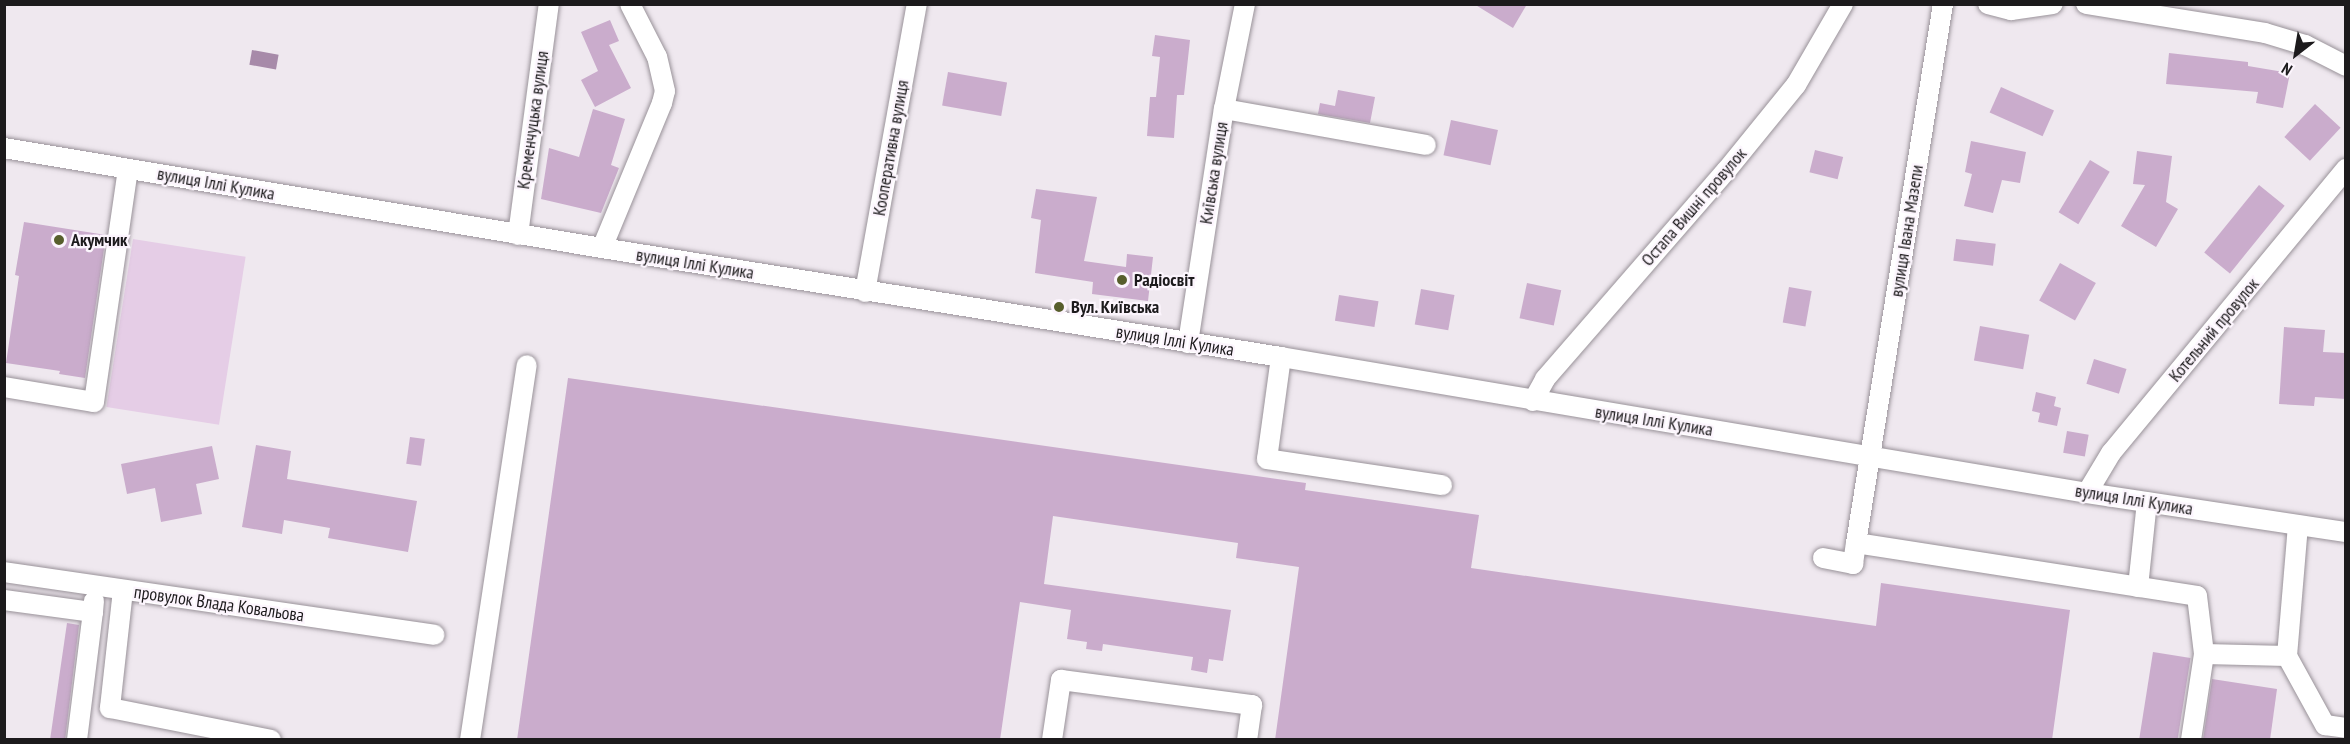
<!DOCTYPE html>
<meta charset="utf-8">
<style>
body{margin:0}
#map{position:relative;width:2350px;height:744px;overflow:hidden;background:#efe8ef;font-family:"PT Sans Narrow",sans-serif}
div>[style]{position:absolute}
.green>*{inset:0;background:#e5cde6;transform-origin:0 0}
.water>*{inset:0;background:#a78aa9;transform-origin:0 0}
.building>*{inset:0;background:#caaccc;transform-origin:0 0}
.roads{filter:drop-shadow(0 0 2px #999299) drop-shadow(0 0 2px #999299)}
.minor>*{height:20px;margin:-10px;padding:0 10px;transform-origin:10px;border-radius:10px;background:#fff}
.dots>*{width:16px;height:16px;translate:-50% -50%;box-sizing:border-box;border:3px solid #fcf5fd;border-radius:50%}
span{translate:-50% -50%;white-space:nowrap;text-align:center;line-height:1.15;-webkit-text-stroke:4.5px #fcf5fd;paint-order:stroke}
.street-label{font-size:18px;color:#1c1a1c}
.poi-label{font-size:18px;color:#1c1a1c;font-weight:700}
.left{translate:0 -50%;text-align:left}
.frame{position:absolute;inset:0;border:6px solid #1c1a1c;pointer-events:none}
.north{position:absolute;left:2266px;top:24px;width:60px;height:60px;-webkit-text-stroke:4px #fcf5fd;paint-order:stroke;rotate:211deg;font-size:16px;font-weight:700;line-height:24px;text-align:center;color:#1c1a1c}
.north::after{content:'';display:block;margin:auto;width:21px;height:27px;background:#1c1a1c;clip-path:polygon(50% 0,100% 100%,50% 72%,0 100%)}
</style>
<div id="map">
<div class="green">
<div style="left:133px;top:239px;width:114px;height:170px;rotate:9deg"></div>
</div>
<div class="water">
<div style="left:252px;top:50px;width:27px;height:15px;rotate:10deg"></div>
</div>
<div class="building">
<div style="clip-path:polygon(1474px 4px,1527px 4px,1513px 28px)"></div>
<div style="clip-path:polygon(610px 20px,619px 41px,609px 45px,631px 88px,595px 107px,581px 80px,598px 71px,581px 32px)"></div>
<div style="clip-path:polygon(1155px 35px,1190px 40px,1184px 95px,1177px 95px,1174px 138px,1147px 136px,1150px 97px,1156px 97px,1160px 57px,1152px 56px)"></div>
<div style="clip-path:polygon(2169px 53px,2248px 62px,2248px 66px,2290px 73px,2283px 108px,2256px 103px,2258px 92px,2166px 84px)"></div>
<div style="left:948px;top:72px;width:60px;height:34px;rotate:10deg"></div>
<div style="left:2001px;top:87px;width:58px;height:28px;rotate:24deg"></div>
<div style="clip-path:polygon(1338px 90px,1375px 97px,1370px 123px,1318px 114px,1320px 103px,1335px 106px)"></div>
<div style="left:2315px;top:104px;width:35px;height:45px;rotate:43deg"></div>
<div style="clip-path:polygon(593px 109px,625px 119px,611px 165px,619px 168px,601px 213px,541px 199px,549px 148px,579px 157px)"></div>
<div style="left:1451px;top:120px;width:48px;height:36px;rotate:12deg"></div>
<div style="clip-path:polygon(1971px 141px,2026px 152px,2020px 183px,2002px 180px,1993px 213px,1964px 206px,1972px 174px,1965px 172px)"></div>
<div style="left:1815px;top:150px;width:29px;height:23px;rotate:14deg"></div>
<div style="clip-path:polygon(2137px 151px,2172px 156px,2166px 202px,2178px 209px,2156px 247px,2121px 226px,2145px 185px,2133px 184px)"></div>
<div style="left:2090px;top:160px;width:23px;height:61px;rotate:31deg"></div>
<div style="left:2259px;top:185px;width:33px;height:87px;rotate:39deg"></div>
<div style="clip-path:polygon(1036px 189px,1097px 197px,1084px 261px,1126px 267px,1127px 254px,1153px 257px,1148px 301px,1092px 294px,1093px 282px,1035px 273px,1041px 220px,1031px 218px)"></div>
<div style="clip-path:polygon(24px 222px,106px 235px,85px 378px,59px 374px,60px 371px,6px 363px,19px 276px,15px 275px)"></div>
<div style="left:1956px;top:239px;width:40px;height:22px;rotate:7deg"></div>
<div style="left:2060px;top:263px;width:41px;height:43px;rotate:29deg"></div>
<div style="left:1527px;top:283px;width:35px;height:36px;rotate:12deg"></div>
<div style="left:1789px;top:287px;width:23px;height:36px;rotate:10deg"></div>
<div style="left:1421px;top:289px;width:34px;height:36px;rotate:10deg"></div>
<div style="left:1339px;top:295px;width:40px;height:26px;rotate:9deg"></div>
<div style="left:1980px;top:326px;width:50px;height:35px;rotate:10deg"></div>
<div style="clip-path:polygon(2284px 327px,2325px 330px,2323px 352px,2346px 353px,2346px 399px,2315px 397px,2314px 406px,2279px 404px)"></div>
<div style="left:2094px;top:359px;width:34px;height:26px;rotate:17deg"></div>
<div style="clip-path:polygon(568px 378px,1306px 483px,1305px 490px,1479px 515px,1471px 568px,1876px 626px,1881px 583px,2070px 610px,2052px 740px,1275px 740px,1299px 567px,1236px 558px,1238px 543px,1053px 516px,1044px 584px,1231px 610px,1223px 661px,1209px 659px,1207px 673px,1191px 670px,1193px 657px,1103px 644px,1102px 651px,1086px 649px,1087px 642px,1067px 639px,1071px 610px,1020px 602px,1000px 740px,517px 740px)"></div>
<div style="clip-path:polygon(2036px 392px,2056px 397px,2054px 406px,2061px 408px,2057px 426px,2038px 422px,2040px 413px,2032px 411px)"></div>
<div style="left:2067px;top:431px;width:22px;height:22px;rotate:10deg"></div>
<div style="left:410px;top:437px;width:15px;height:27px;rotate:8deg"></div>
<div style="clip-path:polygon(256px 445px,291px 451px,287px 479px,417px 501px,408px 552px,328px 538px,330px 528px,284px 520px,282px 534px,242px 527px)"></div>
<div style="clip-path:polygon(212px 446px,219px 479px,196px 484px,202px 514px,161px 522px,155px 488px,127px 494px,121px 464px)"></div>
<div style="clip-path:polygon(67px 623px,79px 625px,65px 740px,50px 740px)"></div>
<div style="left:2153px;top:652px;width:38px;height:89px;rotate:9deg"></div>
<div style="clip-path:polygon(2212px 679px,2277px 689px,2270px 740px,2203px 740px)"></div>
</div>
<div class="roads">
<div class="minor">
<div style="left:1943px;top:4px;width:546px;rotate:99.17deg"></div>
<div style="left:1856px;top:543px;width:345px;rotate:8.8deg"></div>
<div style="left:2197px;top:596px;width:58px;rotate:83.1deg"></div>
<div style="left:2204px;top:654px;width:87px;rotate:98.6deg"></div>
<div style="left:1988px;top:4px;width:24px;rotate:15deg"></div>
<div style="left:2011px;top:10px;width:42px;rotate:-8.1deg"></div>
<div style="left:2086px;top:4px;width:181px;rotate:9.2deg"></div>
<div style="left:2265px;top:33px;width:42px;rotate:16.7deg"></div>
<div style="left:2305px;top:45px;width:46px;rotate:27.1deg"></div>
<div style="left:1224px;top:109px;width:205px;rotate:10.1deg"></div>
<div style="left:4px;top:148px;width:606px;rotate:9.49deg"></div>
<div style="left:602px;top:248px;width:688px;rotate:9.12deg"></div>
<div style="left:1281px;top:357px;width:817px;rotate:9.58deg"></div>
<div style="left:2087px;top:493px;width:262px;rotate:8.6deg"></div>
<div style="left:518px;top:235px;width:233px;rotate:-82.4deg"></div>
<div style="left:602px;top:248px;width:157px;rotate:-67.5deg"></div>
<div style="left:662px;top:103px;width:12px;rotate:-76deg"></div>
<div style="left:665px;top:91px;width:35px;rotate:-103deg"></div>
<div style="left:657px;top:57px;width:59px;rotate:-117deg"></div>
<div style="left:865px;top:292px;width:293px;rotate:-79.8deg"></div>
<div style="left:1188px;top:343px;width:237px;rotate:-81.3deg"></div>
<div style="left:1224px;top:109px;width:107px;rotate:-78.7deg"></div>
<div style="left:1281px;top:357px;width:103px;rotate:97.8deg"></div>
<div style="left:1267px;top:459px;width:177px;rotate:8.5deg"></div>
<div style="left:4px;top:387px;width:91px;rotate:9.5deg"></div>
<div style="left:94px;top:402px;width:235px;rotate:-81.7deg"></div>
<div style="left:1533px;top:401px;width:25px;rotate:-61deg"></div>
<div style="left:1545px;top:379px;width:276px;rotate:-49deg"></div>
<div style="left:1726px;top:171px;width:111px;rotate:-50.9deg"></div>
<div style="left:1796px;top:85px;width:94px;rotate:-59.9deg"></div>
<div style="left:2087px;top:493px;width:47px;rotate:-59deg"></div>
<div style="left:2111px;top:453px;width:369px;rotate:-50.4deg"></div>
<div style="left:1823px;top:558px;width:31px;rotate:11deg"></div>
<div style="left:1853px;top:564px;width:21px;rotate:-82deg"></div>
<div style="left:4px;top:572px;width:435px;rotate:8.3deg"></div>
<div style="left:2138px;top:587px;width:85px;rotate:-84deg"></div>
<div style="left:123px;top:590px;width:119px;rotate:96.3deg"></div>
<div style="left:110px;top:708px;width:164px;rotate:11.2deg"></div>
<div style="left:4px;top:600px;width:90px;rotate:7.7deg"></div>
<div style="left:93px;top:612px;width:11px;rotate:-85deg"></div>
<div style="left:2204px;top:654px;width:83px;rotate:1.4deg"></div>
<div style="left:2287px;top:656px;width:79px;rotate:61.2deg"></div>
<div style="left:2325px;top:725px;width:21px;rotate:8deg"></div>
<div style="left:2287px;top:656px;width:131px;rotate:-85.2deg"></div>
<div style="left:77px;top:740px;width:129px;rotate:-82.9deg"></div>
<div style="left:470px;top:740px;width:379px;rotate:-81.4deg"></div>
<div style="left:1052px;top:740px;width:61px;rotate:-81.5deg"></div>
<div style="left:1061px;top:680px;width:193px;rotate:7.5deg"></div>
<div style="left:1252px;top:705px;width:35px;rotate:98deg"></div>
</div>
</div>
<div class="dots">
<div style="left:59px;top:240px;background:#575e2c"></div>
<div style="left:1122px;top:280px;background:#575e2c"></div>
<div style="left:1059px;top:307px;background:#575e2c"></div>
</div>
<div class="street-label">
<span style="left:533px;top:120px;rotate:-82deg">Кременчуцька вулиця</span>
<span style="left:891px;top:148px;rotate:-80deg">Кооперативна вулиця</span>
<span style="left:1214px;top:173px;rotate:-81deg">Київська вулиця</span>
<span style="left:216px;top:184px;rotate:10deg">вулиця Іллі Кулика</span>
<span style="left:1694px;top:207px;rotate:-49deg">Остапа Вишні провулок</span>
<span style="left:1907px;top:231px;rotate:-81deg">вулиця Івана Мазепи</span>
<span style="left:695px;top:264px;rotate:9deg">вулиця Іллі Кулика</span>
<span style="left:2214px;top:330px;rotate:-50deg">Котельний провулок</span>
<span style="left:1175px;top:341px;rotate:9deg">вулиця Іллі Кулика</span>
<span style="left:1654px;top:421px;rotate:9deg">вулиця Іллі Кулика</span>
<span style="left:2134px;top:500px;rotate:9deg">вулиця Іллі Кулика</span>
<span style="left:219px;top:604px;rotate:8deg">провулок Влада Ковальова</span>
</div>
<div class="poi-label">
<span class="left" style="left:71px;top:240px">Акумчик</span>
<span class="left" style="left:1134px;top:280px">Радіосвіт</span>
<span class="left" style="left:1071px;top:307px">Вул. Київська</span>
</div>
<div class="frame"></div>
<div class="north">N</div>
</div>
